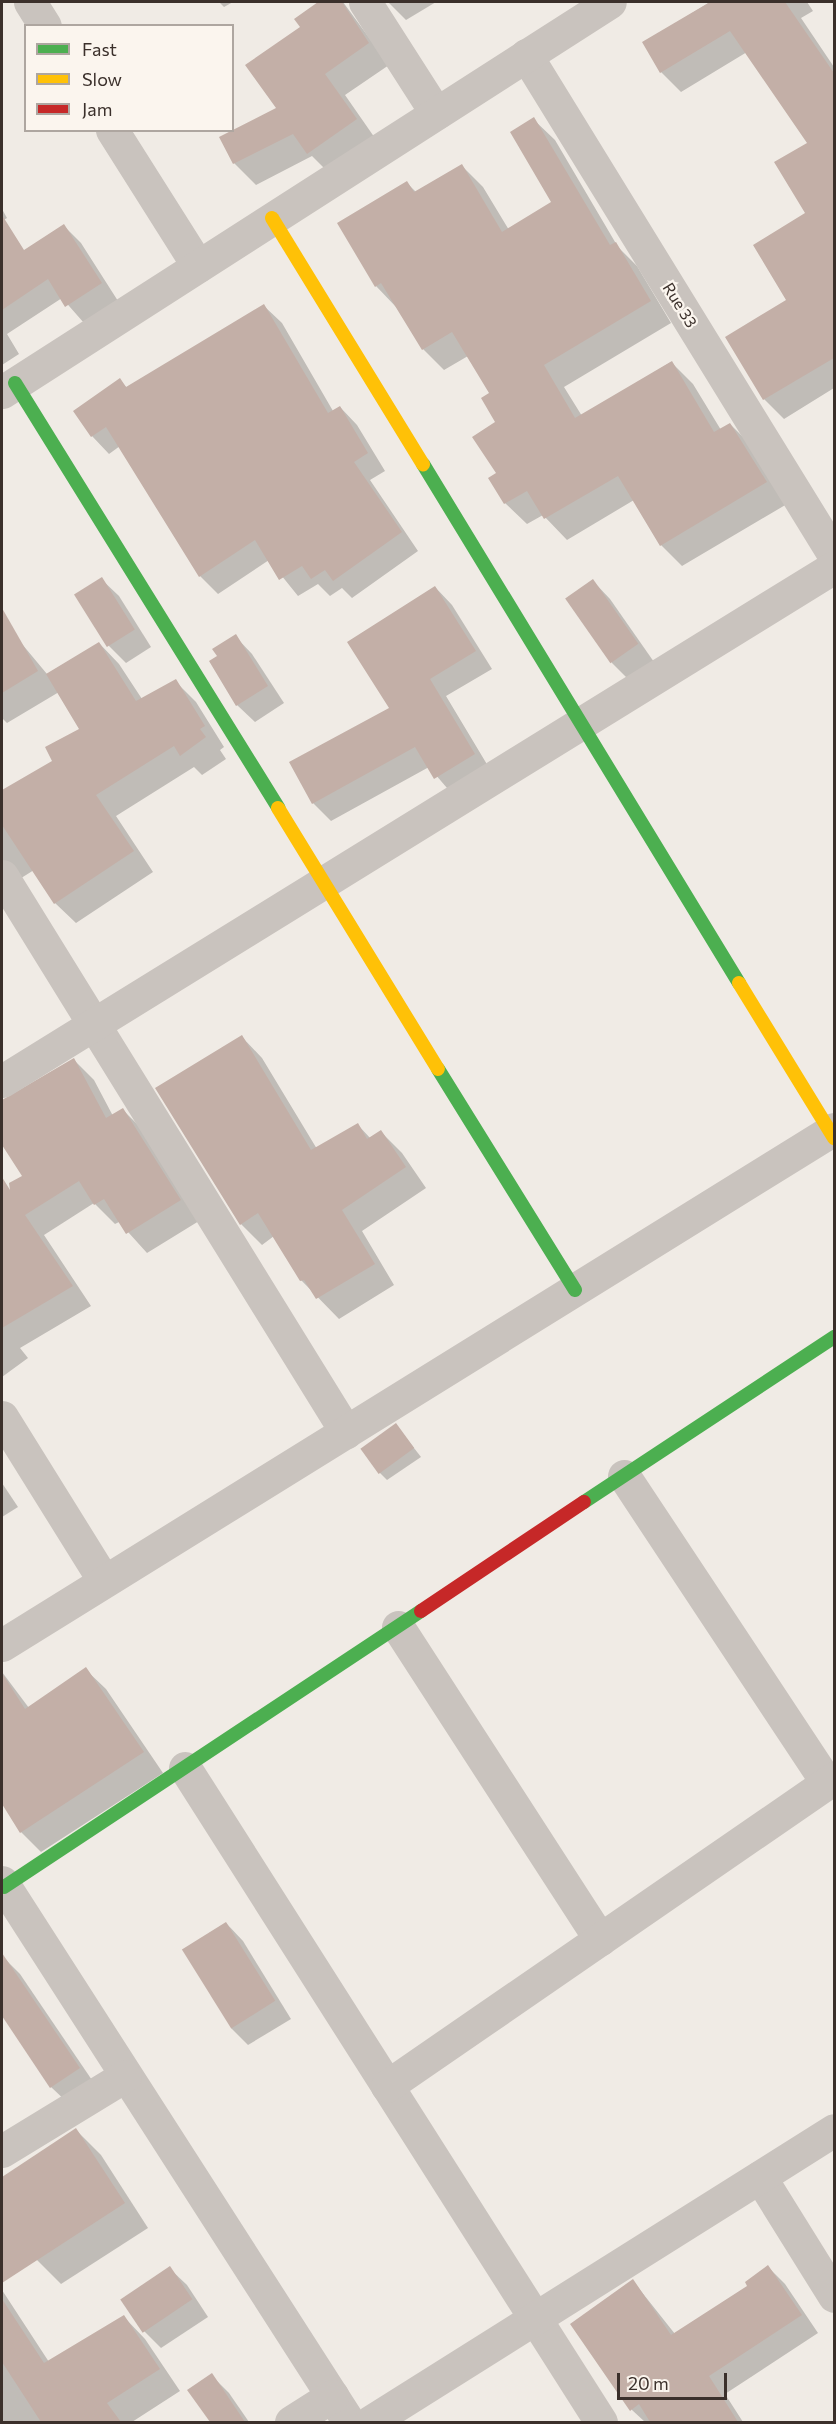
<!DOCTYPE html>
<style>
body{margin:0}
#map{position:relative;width:836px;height:2424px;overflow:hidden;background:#f0ebe5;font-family:Commissioner,sans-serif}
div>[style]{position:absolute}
.shadow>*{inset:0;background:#0003}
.building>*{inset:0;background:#c3afa7;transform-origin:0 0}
.street>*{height:33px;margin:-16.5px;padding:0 16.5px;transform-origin:16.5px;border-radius:16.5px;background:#c9c3be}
.fast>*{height:14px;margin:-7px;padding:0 7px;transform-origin:7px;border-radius:7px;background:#4caf50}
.slow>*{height:14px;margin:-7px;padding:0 7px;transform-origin:7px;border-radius:7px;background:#ffc107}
.jam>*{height:14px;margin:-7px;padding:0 7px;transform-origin:7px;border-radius:7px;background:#c62828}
span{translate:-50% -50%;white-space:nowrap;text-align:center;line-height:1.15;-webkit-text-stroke:4.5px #fbf5ee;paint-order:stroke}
.street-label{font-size:16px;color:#3b302b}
.frame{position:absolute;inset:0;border:3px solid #3b302b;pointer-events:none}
.legend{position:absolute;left:24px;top:24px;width:210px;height:108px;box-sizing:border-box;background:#fbf5ee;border:2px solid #aea6a0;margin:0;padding:8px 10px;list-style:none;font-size:18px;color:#3b302b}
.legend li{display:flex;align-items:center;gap:12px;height:30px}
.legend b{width:30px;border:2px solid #aea6a0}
.scale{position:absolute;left:617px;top:2373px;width:110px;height:27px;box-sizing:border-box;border:3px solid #3b302b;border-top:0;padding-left:8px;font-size:18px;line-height:21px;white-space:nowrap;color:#3b302b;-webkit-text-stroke:4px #fbf5ee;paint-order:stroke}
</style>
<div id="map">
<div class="shadow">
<div style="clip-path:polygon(219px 2px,233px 2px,224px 7px)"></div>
<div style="clip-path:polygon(321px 2px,343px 2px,389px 65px,345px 95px,377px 141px,330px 174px,312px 156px,256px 185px,234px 163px,221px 138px,278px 109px,302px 28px,296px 19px)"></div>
<div style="clip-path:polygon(388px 2px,436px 2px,406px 20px)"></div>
<div style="clip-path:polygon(710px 2px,807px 2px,813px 11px,801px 18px,834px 67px,834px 388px,784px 419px,764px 399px,807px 213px,809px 144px,747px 52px,681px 92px,661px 72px,644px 43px)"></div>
<div style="clip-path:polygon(533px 119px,555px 140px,618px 247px,637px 266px,671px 323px,564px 387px,582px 416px,671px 362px,693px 384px,721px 430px,730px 424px,752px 446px,787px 504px,682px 566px,661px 545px,634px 500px,567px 540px,543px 515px,527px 524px,505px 503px,498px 474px,497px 422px,491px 394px,468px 356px,444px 370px,423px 349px,397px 308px,376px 286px,407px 183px,417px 193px,462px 166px,483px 187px,509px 230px,553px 203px)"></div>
<div style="clip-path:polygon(2px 209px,7px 218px,2px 221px)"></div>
<div style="clip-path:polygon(64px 226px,81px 243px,118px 301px,84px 323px,62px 298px,7px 334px,19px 354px,2px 365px,2px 274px)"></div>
<div style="clip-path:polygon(264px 306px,282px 323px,333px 411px,340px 407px,357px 425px,385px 471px,370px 480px,418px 551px,352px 598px,342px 588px,330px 596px,318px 584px,298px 596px,269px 560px,218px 594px,200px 576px,120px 446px,109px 454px,92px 436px,120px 380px,127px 388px)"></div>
<div style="clip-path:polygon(101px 579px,119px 596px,151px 647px,126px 663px,109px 646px)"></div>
<div style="clip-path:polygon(593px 581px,610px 599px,654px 662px,629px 680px,612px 663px)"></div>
<div style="clip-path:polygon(435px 587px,452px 605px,492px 669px,446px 696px,491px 771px,453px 795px,429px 767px,331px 821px,313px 803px,291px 763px,391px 709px)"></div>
<div style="clip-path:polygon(2px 620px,47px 674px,99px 643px,119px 664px,142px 699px,175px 681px,196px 702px,224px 747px,220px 750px,226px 759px,202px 775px,194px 767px,116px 816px,153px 872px,76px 923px,55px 903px,34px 870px,2px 890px,2px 792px,54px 762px,81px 729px,59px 692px,7px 723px,2px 718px)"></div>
<div style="clip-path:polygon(235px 636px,252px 654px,284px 703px,255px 722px,237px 705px,219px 657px)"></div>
<div style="clip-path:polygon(242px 1037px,262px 1058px,317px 1149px,358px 1125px,371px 1139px,381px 1132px,402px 1153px,426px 1188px,362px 1231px,394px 1285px,339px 1319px,301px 1280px,274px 1236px,262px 1245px,241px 1224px)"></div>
<div style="clip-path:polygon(74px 1060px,94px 1080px,113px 1116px,123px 1110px,143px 1130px,199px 1221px,147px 1253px,119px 1222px,115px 1224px,94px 1203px,44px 1235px,91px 1306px,20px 1348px,28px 1358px,2px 1377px,2px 1197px,15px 1189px,24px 1176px,2px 1143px,2px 1102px)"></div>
<div style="clip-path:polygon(396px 1425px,421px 1457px,387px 1480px,379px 1472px)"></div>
<div style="clip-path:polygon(2px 1483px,18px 1507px,2px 1517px)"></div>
<div style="clip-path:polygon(85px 1669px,106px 1689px,163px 1773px,41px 1852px,21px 1832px,2px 1802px,2px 1672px,29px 1708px)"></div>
<div style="clip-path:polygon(226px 1923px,243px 1941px,291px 2019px,248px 2045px,231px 2028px)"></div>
<div style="clip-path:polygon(3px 1957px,20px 1974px,96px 2086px,69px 2104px,51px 2087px,2px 2014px)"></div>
<div style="clip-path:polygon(76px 2130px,101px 2155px,148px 2228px,61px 2284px,37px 2260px,2px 2206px,2px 2179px)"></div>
<div style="clip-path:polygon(768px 2267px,785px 2284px,818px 2333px,725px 2394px,743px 2422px,645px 2422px,632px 2410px,633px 2281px,675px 2334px,749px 2287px)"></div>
<div style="clip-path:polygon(169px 2268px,187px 2285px,208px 2317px,161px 2348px,144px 2331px)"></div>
<div style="clip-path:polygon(2px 2290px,49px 2362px,124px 2317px,145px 2339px,180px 2391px,132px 2422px,2px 2422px)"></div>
<div style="clip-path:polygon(211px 2375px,229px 2393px,249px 2422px,212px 2422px,189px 2390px)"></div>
</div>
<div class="building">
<div style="clip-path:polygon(318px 2px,342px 2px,369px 43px,325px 74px,357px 119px,307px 154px,293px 134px,233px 164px,219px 137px,276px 108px,245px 65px,300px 27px,294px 19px)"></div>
<div style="clip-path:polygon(710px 2px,785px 2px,834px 73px,834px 358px,763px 400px,725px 337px,786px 300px,753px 245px,805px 213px,774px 162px,807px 143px,730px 31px,660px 73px,642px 42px)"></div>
<div style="clip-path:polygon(534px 117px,610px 245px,616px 242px,651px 301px,544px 365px,575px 418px,672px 361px,714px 432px,730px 423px,767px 482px,660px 546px,618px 476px,544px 519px,527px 491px,504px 504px,488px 478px,496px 473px,472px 437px,495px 422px,481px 398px,489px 393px,452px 332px,422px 350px,381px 283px,375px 287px,337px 223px,407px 181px,414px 192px,462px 164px,502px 232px,551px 202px,510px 132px)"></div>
<div style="clip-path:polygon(2px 215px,24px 250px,64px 224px,102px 283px,65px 307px,48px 279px,2px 310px)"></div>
<div style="clip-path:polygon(264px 304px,328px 413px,340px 406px,368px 453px,354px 462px,402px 532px,333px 581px,325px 570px,311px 579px,302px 566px,279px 580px,255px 540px,199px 577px,106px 427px,91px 437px,73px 411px,120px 378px,126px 387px)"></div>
<div style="left:102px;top:577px;width:62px;height:33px;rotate:58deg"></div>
<div style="left:593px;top:579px;width:79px;height:34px;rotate:55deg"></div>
<div style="clip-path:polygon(435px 586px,476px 651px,430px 679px,475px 754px,434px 779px,415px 747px,312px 804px,289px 762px,389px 708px,347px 642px)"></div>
<div style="clip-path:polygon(2px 608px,38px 671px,2px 693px)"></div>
<div style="clip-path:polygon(236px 634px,268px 686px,236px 706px,209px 661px,217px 656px,212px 649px)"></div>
<div style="clip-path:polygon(99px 642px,136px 701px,176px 679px,205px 726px,200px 729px,206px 737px,180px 756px,174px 746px,96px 795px,134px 851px,54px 904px,2px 825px,2px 790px,52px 761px,45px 747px,79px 729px,46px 674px)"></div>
<div style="clip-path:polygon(242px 1035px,311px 1150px,358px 1123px,367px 1139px,381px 1130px,406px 1167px,342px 1210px,375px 1264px,316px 1299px,304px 1280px,300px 1281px,258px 1213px,240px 1225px,155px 1088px)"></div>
<div style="clip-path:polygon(74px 1058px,106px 1118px,123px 1108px,181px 1200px,126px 1234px,104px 1199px,94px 1205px,79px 1181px,25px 1215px,73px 1286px,2px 1328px,2px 1177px,10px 1190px,9px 1183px,22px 1176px,2px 1145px,2px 1100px)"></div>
<div style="left:396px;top:1423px;width:31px;height:44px;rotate:54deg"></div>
<div style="clip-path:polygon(86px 1667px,144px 1752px,20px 1833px,2px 1804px,2px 1673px,25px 1709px)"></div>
<div style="left:226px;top:1922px;width:93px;height:52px;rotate:58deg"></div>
<div style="clip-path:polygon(2px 1953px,80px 2068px,50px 2088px,2px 2016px)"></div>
<div style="clip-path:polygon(76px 2128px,125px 2203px,2px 2283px,2px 2177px)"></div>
<div style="clip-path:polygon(768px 2265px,802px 2315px,709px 2376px,738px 2422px,650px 2422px,639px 2404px,630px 2411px,570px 2324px,633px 2279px,671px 2335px,747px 2286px,745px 2282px)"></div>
<div style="left:170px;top:2266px;width:40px;height:60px;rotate:56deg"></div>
<div style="clip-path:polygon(2px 2299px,44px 2363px,124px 2315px,160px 2369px,107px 2403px,121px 2422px,41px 2422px,2px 2362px)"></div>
<div style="clip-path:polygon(212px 2373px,245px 2422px,210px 2422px,187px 2390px)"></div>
</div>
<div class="street">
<div style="left:30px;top:2px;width:28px;rotate:58deg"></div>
<div style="left:365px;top:2px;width:132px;rotate:57.4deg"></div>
<div style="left:526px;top:55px;width:587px;rotate:58.37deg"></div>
<div style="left:112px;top:130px;width:161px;rotate:57.7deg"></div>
<div style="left:2px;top:392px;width:722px;rotate:-32.68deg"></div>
<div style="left:2px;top:876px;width:654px;rotate:58.25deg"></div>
<div style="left:2px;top:1081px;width:978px;rotate:-31.71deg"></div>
<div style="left:2px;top:1417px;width:193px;rotate:58.1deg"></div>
<div style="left:624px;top:1476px;width:368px;rotate:56.5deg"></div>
<div style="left:398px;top:1627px;width:372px;rotate:57.1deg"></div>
<div style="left:2px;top:1645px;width:979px;rotate:-31.81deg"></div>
<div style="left:185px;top:1768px;width:775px;rotate:57.54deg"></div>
<div style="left:2px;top:1882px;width:642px;rotate:57.28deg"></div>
<div style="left:387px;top:2086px;width:543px;rotate:-34.57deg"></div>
<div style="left:2px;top:2151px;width:144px;rotate:-31.4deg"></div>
<div style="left:760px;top:2177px;width:140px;rotate:58.1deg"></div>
<div style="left:291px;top:2422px;width:49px;rotate:-32.4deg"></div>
<div style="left:370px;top:2422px;width:548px;rotate:-32.18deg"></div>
</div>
<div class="fast">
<div style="left:15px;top:383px;width:500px;rotate:58.2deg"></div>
<div style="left:423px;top:464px;width:608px;rotate:58.66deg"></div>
<div style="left:438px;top:1069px;width:260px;rotate:58.2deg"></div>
<div style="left:584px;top:1502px;width:300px;rotate:-33.4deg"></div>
<div style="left:4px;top:1887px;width:500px;rotate:-33.5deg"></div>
</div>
<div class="slow">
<div style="left:272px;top:218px;width:289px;rotate:58.5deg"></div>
<div style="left:278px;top:808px;width:306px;rotate:58.5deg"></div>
<div style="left:739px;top:983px;width:182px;rotate:58.5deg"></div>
</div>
<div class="jam">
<div style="left:421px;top:1611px;width:196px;rotate:-33.8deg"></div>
</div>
<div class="street-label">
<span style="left:680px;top:305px;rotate:58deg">Rue 33</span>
</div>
<div class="frame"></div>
<ul class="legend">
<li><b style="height:8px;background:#4caf50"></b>Fast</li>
<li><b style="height:8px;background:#ffc107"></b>Slow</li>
<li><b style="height:8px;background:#c62828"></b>Jam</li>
</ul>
<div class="scale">20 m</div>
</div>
